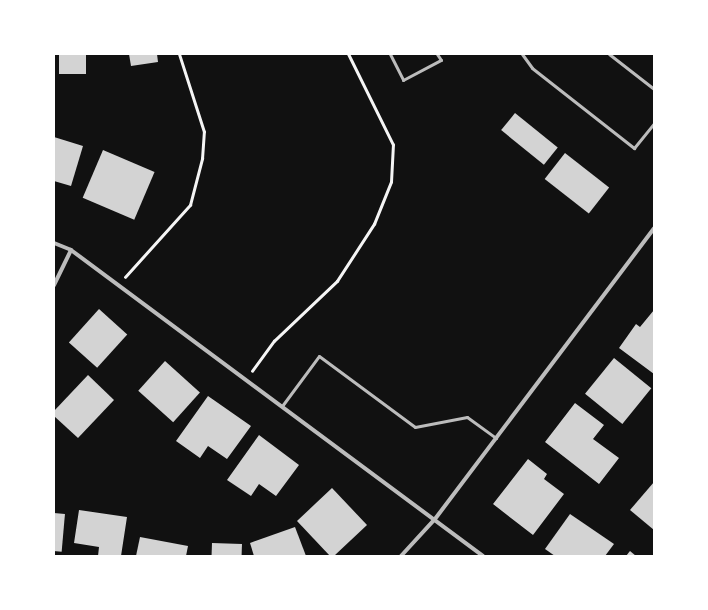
<!DOCTYPE html>
<style>
body{margin:0}
#map{position:relative;width:708px;height:610px;overflow:hidden;background:#111;font-family:"Fira Sans Condensed",sans-serif}
div>[style]{position:absolute}
.building>*{inset:0;background:#d3d3d3;transform-origin:0 0}
.path>*{height:2.5px;margin:-1.25px;padding:0 1.25px;transform-origin:1.25px;border-radius:1.25px;background:#f5f5f5}
.service>*{height:3px;margin:-1.5px;padding:0 1.5px;transform-origin:1.5px;border-radius:1.5px;background:#bcbcbc}
.minor>*{height:4px;margin:-2px;padding:0 2px;transform-origin:2px;border-radius:2px;background:#bcbcbc}
span{translate:-50% -50%;white-space:nowrap;text-align:center;line-height:1.15;-webkit-text-stroke:3.5px #fff;paint-order:stroke}
.frame{position:absolute;inset:0;border:55px solid #fff;pointer-events:none}
</style>
<div id="map">
<div class="building">
<div style="left:59px;top:54px;width:27px;height:20px"></div>
<div style="clip-path:polygon(129px 54px,157px 54px,158px 62px,131px 66px)"></div>
<div style="left:515px;top:113px;width:55px;height:22px;rotate:39deg"></div>
<div style="clip-path:polygon(54px 137px,83px 146px,71px 186px,54px 181px)"></div>
<div style="left:103px;top:150px;width:56px;height:52px;rotate:23deg"></div>
<div style="left:565px;top:153px;width:56px;height:33px;rotate:38deg"></div>
<div style="left:99px;top:309px;width:38px;height:45px;rotate:42deg"></div>
<div style="clip-path:polygon(654px 310px,654px 374px,619px 348px,636px 324px,640px 327px)"></div>
<div style="left:614px;top:358px;width:48px;height:46px;rotate:39deg"></div>
<div style="left:165px;top:361px;width:47px;height:40px;rotate:42deg"></div>
<div style="clip-path:polygon(88px 375px,114px 400px,78px 438px,54px 416px,54px 411px)"></div>
<div style="clip-path:polygon(208px 396px,251px 426px,227px 459px,208px 446px,200px 458px,176px 441px)"></div>
<div style="clip-path:polygon(575px 403px,604px 425px,593px 439px,619px 458px,599px 484px,545px 442px)"></div>
<div style="clip-path:polygon(259px 435px,299px 465px,276px 496px,259px 484px,251px 496px,227px 480px)"></div>
<div style="clip-path:polygon(528px 459px,547px 474px,544px 479px,564px 494px,533px 535px,493px 504px)"></div>
<div style="clip-path:polygon(654px 482px,654px 530px,630px 510px)"></div>
<div style="clip-path:polygon(332px 488px,367px 525px,334px 556px,330px 556px,297px 521px)"></div>
<div style="clip-path:polygon(79px 510px,127px 517px,121px 556px,98px 556px,99px 547px,74px 543px)"></div>
<div style="left:54px;top:513px;width:11px;height:38px;rotate:5deg"></div>
<div style="clip-path:polygon(570px 514px,614px 544px,605px 556px,555px 556px,545px 549px)"></div>
<div style="clip-path:polygon(295px 527px,306px 556px,254px 556px,250px 543px)"></div>
<div style="clip-path:polygon(140px 537px,188px 546px,186px 556px,136px 556px)"></div>
<div style="left:212px;top:543px;width:30px;height:13px;rotate:2deg"></div>
<div style="clip-path:polygon(630px 551px,636px 556px,626px 556px)"></div>
</div>
<div class="path">
<div style="left:125px;top:277px;width:97px;rotate:-47.9deg"></div>
<div style="left:190px;top:205px;width:48px;rotate:-75.4deg"></div>
<div style="left:202px;top:159px;width:27px;rotate:-86deg"></div>
<div style="left:204px;top:132px;width:82px;rotate:-107.8deg"></div>
<div style="left:252px;top:371px;width:37px;rotate:-54deg"></div>
<div style="left:274px;top:341px;width:87px;rotate:-43.6deg"></div>
<div style="left:337px;top:281px;width:68px;rotate:-57deg"></div>
<div style="left:374px;top:224px;width:45px;rotate:-68deg"></div>
<div style="left:391px;top:182px;width:37px;rotate:-87deg"></div>
<div style="left:393px;top:145px;width:102px;rotate:-116.3deg"></div>
</div>
<div class="service">
<div style="left:390px;top:54px;width:29px;rotate:63deg"></div>
<div style="left:403px;top:80px;width:43px;rotate:-27.8deg"></div>
<div style="left:441px;top:60px;width:7px;rotate:-124deg"></div>
<div style="left:522px;top:54px;width:17px;rotate:54deg"></div>
<div style="left:532px;top:68px;width:130px;rotate:38.1deg"></div>
<div style="left:634px;top:148px;width:32px;rotate:-51deg"></div>
<div style="left:609px;top:54px;width:57px;rotate:37.9deg"></div>
<div style="left:282px;top:406px;width:62px;rotate:-53.5deg"></div>
<div style="left:319px;top:356px;width:119px;rotate:36.5deg"></div>
<div style="left:415px;top:427px;width:53px;rotate:-10.9deg"></div>
<div style="left:467px;top:417px;width:36px;rotate:36deg"></div>
</div>
<div class="minor">
<div style="left:54px;top:243px;width:18px;rotate:22deg"></div>
<div style="left:71px;top:250px;width:513px;rotate:36.6deg"></div>
<div style="left:54px;top:285px;width:39px;rotate:-64deg"></div>
<div style="left:401px;top:556px;width:50px;rotate:-47.4deg"></div>
<div style="left:435px;top:519px;width:364px;rotate:-53deg"></div>
</div>
<div class="frame"></div>
</div>
